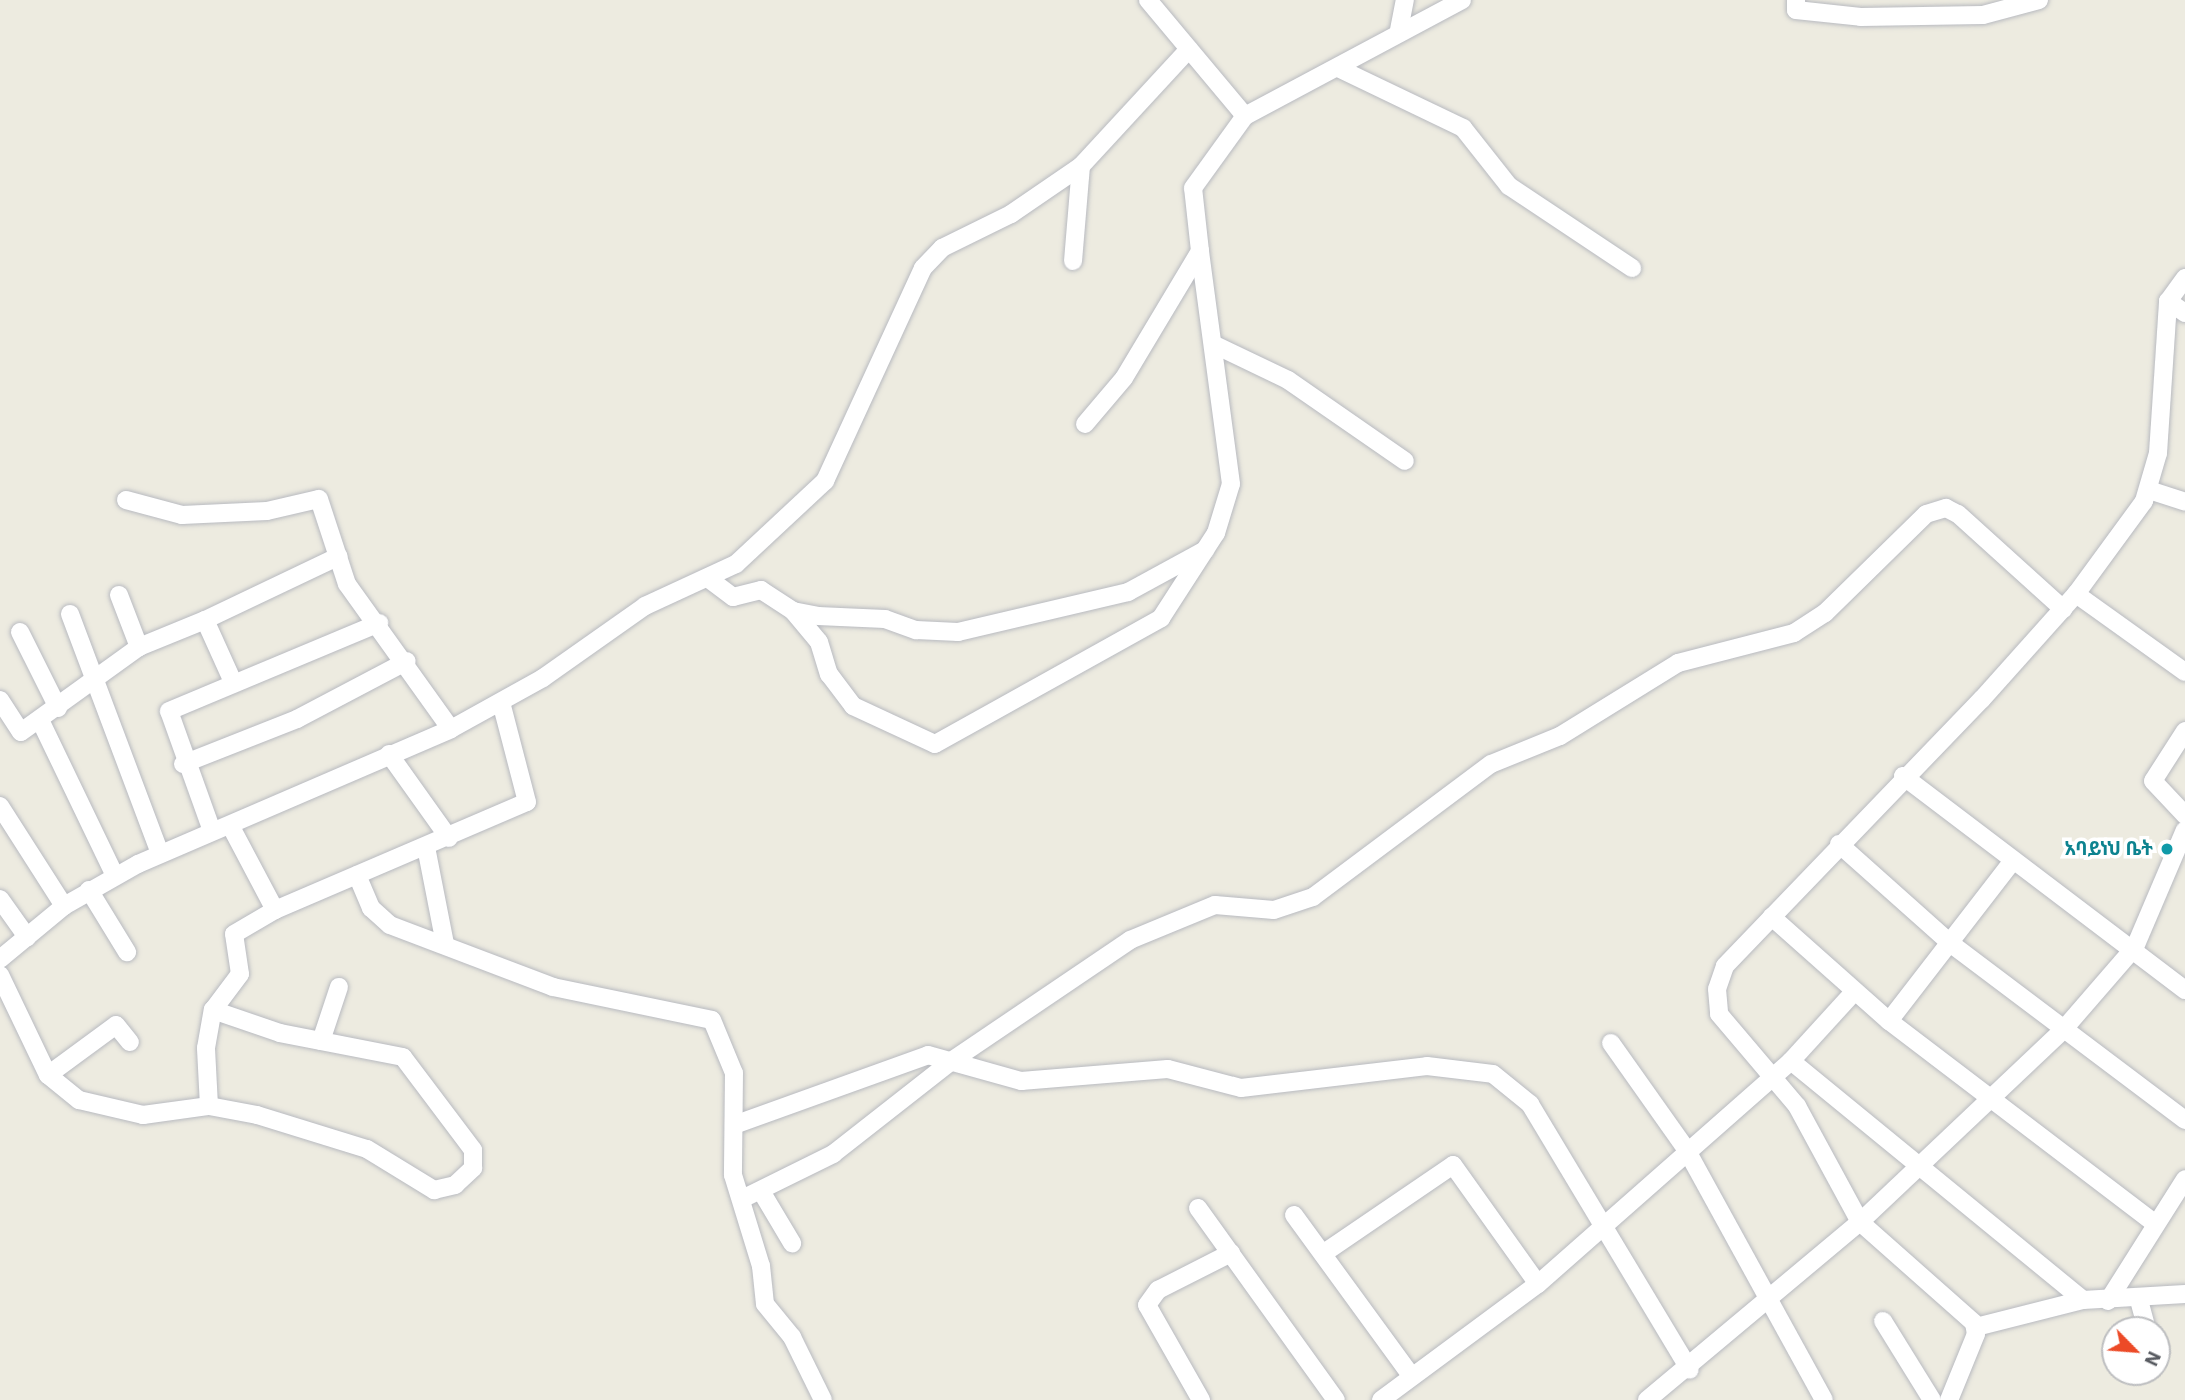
<!DOCTYPE html>
<meta charset="utf-8">
<style>
body{margin:0}
#map{position:relative;width:2185px;height:1400px;overflow:hidden;background:#edebe0;font-family:"IBM Plex Sans","Noto Sans Ethiopic",sans-serif}
div>[style]{position:absolute}
.roads{filter:drop-shadow(0 0 2px #b8bac0) drop-shadow(0 0 2px #b8bac0)}
.minor>*{height:18px;margin:-9px;padding:0 9px;transform-origin:9px;border-radius:9px;background:#fff}
.dots>*{width:19px;height:19px;translate:-50% -50%;box-sizing:border-box;border:4px solid #fff;border-radius:50%}
span{translate:-50% -50%;white-space:nowrap;text-align:center;line-height:1.15;-webkit-text-stroke:7px #fff;paint-order:stroke}
.culture-label{font-size:19px;color:#0d838f;font-weight:700}
.right{translate:-100% -50%;text-align:right}
.north{position:absolute;left:2101px;top:1316px;width:70px;height:70px;box-sizing:border-box;background:#fff;border:2px solid #bdbec0;border-radius:50%;rotate:115deg;font-size:19px;font-weight:700;line-height:28px;text-align:center;color:#595c62}
.north::after{content:'';display:block;margin:auto;width:24px;height:32px;background:#ec4a27;clip-path:polygon(50% 0,100% 100%,50% 72%,0 100%)}
</style>
<div id="map">
<div class="roads">
<div class="minor">
<div style="left:1148px;top:0;width:151px;rotate:50.1deg"></div>
<div style="left:1245px;top:116px;width:246px;rotate:-28.1deg"></div>
<div style="left:1796px;top:0;width:10px;rotate:90deg"></div>
<div style="left:1796px;top:10px;width:65px;rotate:6.1deg"></div>
<div style="left:1861px;top:17px;width:122px;rotate:-0.9deg"></div>
<div style="left:1983px;top:15px;width:58px;rotate:-15deg"></div>
<div style="left:1399px;top:30px;width:31px;rotate:-79deg"></div>
<div style="left:1338px;top:68px;width:139px;rotate:25.6deg"></div>
<div style="left:1463px;top:128px;width:74px;rotate:51.6deg"></div>
<div style="left:1509px;top:186px;width:148px;rotate:33.7deg"></div>
<div style="left:1073px;top:261px;width:95px;rotate:-85.2deg"></div>
<div style="left:2185px;top:278px;width:29px;rotate:126deg"></div>
<div style="left:2168px;top:301px;width:21px;rotate:35deg"></div>
<div style="left:1213px;top:344px;width:83px;rotate:25.6deg"></div>
<div style="left:1288px;top:380px;width:142px;rotate:34.7deg"></div>
<div style="left:1085px;top:424px;width:60px;rotate:-49.7deg"></div>
<div style="left:1124px;top:378px;width:148px;rotate:-59.1deg"></div>
<div style="left:1200px;top:251px;width:63px;rotate:-96.3deg"></div>
<div style="left:1193px;top:188px;width:89px;rotate:-54.2deg"></div>
<div style="left:2149px;top:490px;width:38px;rotate:18deg"></div>
<div style="left:126px;top:500px;width:58px;rotate:15deg"></div>
<div style="left:182px;top:515px;width:85px;rotate:-2.7deg"></div>
<div style="left:267px;top:511px;width:53px;rotate:-13deg"></div>
<div style="left:319px;top:499px;width:89px;rotate:71.8deg"></div>
<div style="left:347px;top:584px;width:178px;rotate:54.4deg"></div>
<div style="left:709px;top:579px;width:30px;rotate:37deg"></div>
<div style="left:733px;top:597px;width:29px;rotate:-14deg"></div>
<div style="left:761px;top:590px;width:38px;rotate:33deg"></div>
<div style="left:793px;top:611px;width:25px;rotate:11deg"></div>
<div style="left:818px;top:616px;width:67px;rotate:2.6deg"></div>
<div style="left:885px;top:619px;width:33px;rotate:20deg"></div>
<div style="left:916px;top:630px;width:42px;rotate:2.7deg"></div>
<div style="left:958px;top:632px;width:175px;rotate:-13.2deg"></div>
<div style="left:1128px;top:592px;width:88px;rotate:-28.6deg"></div>
<div style="left:2076px;top:594px;width:134px;rotate:35.6deg"></div>
<div style="left:119px;top:595px;width:56px;rotate:69deg"></div>
<div style="left:793px;top:611px;width:40px;rotate:50deg"></div>
<div style="left:819px;top:642px;width:34px;rotate:73deg"></div>
<div style="left:829px;top:674px;width:40px;rotate:53deg"></div>
<div style="left:853px;top:706px;width:90px;rotate:24.9deg"></div>
<div style="left:935px;top:744px;width:259px;rotate:-29.1deg"></div>
<div style="left:1161px;top:618px;width:101px;rotate:-57.1deg"></div>
<div style="left:1216px;top:533px;width:51px;rotate:-73deg"></div>
<div style="left:1231px;top:484px;width:235px;rotate:-97.6deg"></div>
<div style="left:70px;top:614px;width:256px;rotate:69.4deg"></div>
<div style="left:20px;top:632px;width:85px;rotate:63.4deg"></div>
<div style="left:233px;top:682px;width:68px;rotate:-114.3deg"></div>
<div style="left:205px;top:620px;width:148px;rotate:-25.5deg"></div>
<div style="left:0;top:700px;width:38px;rotate:57deg"></div>
<div style="left:21px;top:732px;width:145px;rotate:-35.8deg"></div>
<div style="left:139px;top:647px;width:71px;rotate:-22.2deg"></div>
<div style="left:40px;top:720px;width:173px;rotate:64.3deg"></div>
<div style="left:2185px;top:731px;width:59px;rotate:122.6deg"></div>
<div style="left:2153px;top:781px;width:47px;rotate:46.7deg"></div>
<div style="left:389px;top:754px;width:103px;rotate:54.5deg"></div>
<div style="left:183px;top:764px;width:123px;rotate:-21.5deg"></div>
<div style="left:297px;top:719px;width:124px;rotate:-27.8deg"></div>
<div style="left:1903px;top:776px;width:354px;rotate:37.2deg"></div>
<div style="left:0;top:806px;width:119px;rotate:57.4deg"></div>
<div style="left:212px;top:831px;width:127px;rotate:-109.7deg"></div>
<div style="left:169px;top:711px;width:228px;rotate:-22.7deg"></div>
<div style="left:1839px;top:844px;width:149px;rotate:41.7deg"></div>
<div style="left:1950px;top:943px;width:294px;rotate:37deg"></div>
<div style="left:426px;top:847px;width:99px;rotate:78.9deg"></div>
<div style="left:357px;top:875px;width:36px;rotate:67deg"></div>
<div style="left:371px;top:908px;width:25px;rotate:42deg"></div>
<div style="left:390px;top:925px;width:174px;rotate:20.8deg"></div>
<div style="left:553px;top:987px;width:162px;rotate:11.7deg"></div>
<div style="left:712px;top:1020px;width:57px;rotate:67.5deg"></div>
<div style="left:734px;top:1073px;width:102px;rotate:90.6deg"></div>
<div style="left:733px;top:1175px;width:95px;rotate:72.9deg"></div>
<div style="left:761px;top:1266px;width:38px;rotate:84deg"></div>
<div style="left:765px;top:1304px;width:43px;rotate:50.7deg"></div>
<div style="left:792px;top:1337px;width:70px;rotate:63.8deg"></div>
<div style="left:89px;top:890px;width:73px;rotate:58.5deg"></div>
<div style="left:0;top:899px;width:47px;rotate:54.6deg"></div>
<div style="left:275px;top:910px;width:274px;rotate:-23.2deg"></div>
<div style="left:527px;top:802px;width:103px;rotate:-104.6deg"></div>
<div style="left:1772px;top:917px;width:68px;rotate:133.8deg"></div>
<div style="left:1725px;top:966px;width:24px;rotate:109deg"></div>
<div style="left:1717px;top:989px;width:25px;rotate:85deg"></div>
<div style="left:1719px;top:1014px;width:121px;rotate:49.7deg"></div>
<div style="left:1797px;top:1106px;width:132px;rotate:61.5deg"></div>
<div style="left:1860px;top:1222px;width:152px;rotate:41.5deg"></div>
<div style="left:1974px;top:1323px;width:11px;rotate:80deg"></div>
<div style="left:1976px;top:1334px;width:71px;rotate:112.2deg"></div>
<div style="left:0;top:959px;width:83px;rotate:-39.6deg"></div>
<div style="left:64px;top:906px;width:85px;rotate:-29.6deg"></div>
<div style="left:138px;top:864px;width:341px;rotate:-23.3deg"></div>
<div style="left:451px;top:729px;width:105px;rotate:-29deg"></div>
<div style="left:543px;top:678px;width:125px;rotate:-35.2deg"></div>
<div style="left:645px;top:606px;width:100px;rotate:-24.8deg"></div>
<div style="left:736px;top:564px;width:122px;rotate:-43deg"></div>
<div style="left:825px;top:481px;width:234px;rotate:-65.3deg"></div>
<div style="left:923px;top:268px;width:28px;rotate:-46deg"></div>
<div style="left:942px;top:248px;width:77px;rotate:-26.2deg"></div>
<div style="left:1011px;top:214px;width:85px;rotate:-34.4deg"></div>
<div style="left:1081px;top:166px;width:159px;rotate:-47.3deg"></div>
<div style="left:0;top:975px;width:111px;rotate:64.4deg"></div>
<div style="left:48px;top:1075px;width:40px;rotate:39deg"></div>
<div style="left:79px;top:1100px;width:66px;rotate:13.2deg"></div>
<div style="left:143px;top:1115px;width:67px;rotate:-7.8deg"></div>
<div style="left:209px;top:1106px;width:49px;rotate:10.6deg"></div>
<div style="left:257px;top:1115px;width:115px;rotate:17.2deg"></div>
<div style="left:367px;top:1149px;width:79px;rotate:31.5deg"></div>
<div style="left:434px;top:1190px;width:22px;rotate:-13deg"></div>
<div style="left:455px;top:1185px;width:25px;rotate:-43deg"></div>
<div style="left:473px;top:1168px;width:18px;rotate:-90deg"></div>
<div style="left:473px;top:1150px;width:116px;rotate:-127deg"></div>
<div style="left:403px;top:1057px;width:125px;rotate:-169deg"></div>
<div style="left:280px;top:1033px;width:71px;rotate:-161.1deg"></div>
<div style="left:213px;top:1010px;width:45px;rotate:-53.1deg"></div>
<div style="left:240px;top:974px;width:40px;rotate:-98.5deg"></div>
<div style="left:234px;top:934px;width:48px;rotate:-30.3deg"></div>
<div style="left:275px;top:910px;width:96px;rotate:-117.9deg"></div>
<div style="left:1889px;top:1021px;width:200px;rotate:-52.3deg"></div>
<div style="left:321px;top:1041px;width:57px;rotate:-71.6deg"></div>
<div style="left:1611px;top:1043px;width:130px;rotate:54.7deg"></div>
<div style="left:1686px;top:1149px;width:286px;rotate:61.2deg"></div>
<div style="left:1791px;top:1061px;width:377px;rotate:39.3deg"></div>
<div style="left:48px;top:1075px;width:84px;rotate:-36.3deg"></div>
<div style="left:116px;top:1025px;width:22px;rotate:51deg"></div>
<div style="left:209px;top:1106px;width:58px;rotate:-93deg"></div>
<div style="left:206px;top:1048px;width:39px;rotate:-80deg"></div>
<div style="left:734px;top:1125px;width:206px;rotate:-19.8deg"></div>
<div style="left:928px;top:1055px;width:97px;rotate:15.6deg"></div>
<div style="left:1021px;top:1081px;width:147px;rotate:-4.7deg"></div>
<div style="left:1168px;top:1069px;width:75px;rotate:14.6deg"></div>
<div style="left:1241px;top:1088px;width:187px;rotate:-6.7deg"></div>
<div style="left:1427px;top:1066px;width:66px;rotate:6.9deg"></div>
<div style="left:1493px;top:1074px;width:48px;rotate:39deg"></div>
<div style="left:1530px;top:1104px;width:310px;rotate:59deg"></div>
<div style="left:761px;top:1191px;width:61px;rotate:59.2deg"></div>
<div style="left:742px;top:1199px;width:102px;rotate:-26.3deg"></div>
<div style="left:833px;top:1154px;width:152px;rotate:-38.1deg"></div>
<div style="left:953px;top:1060px;width:214px;rotate:-34.1deg"></div>
<div style="left:1130px;top:940px;width:92px;rotate:-22.4deg"></div>
<div style="left:1215px;top:905px;width:59px;rotate:4.8deg"></div>
<div style="left:1274px;top:910px;width:41px;rotate:-18.4deg"></div>
<div style="left:1313px;top:897px;width:222px;rotate:-36.8deg"></div>
<div style="left:1491px;top:764px;width:74px;rotate:-22.1deg"></div>
<div style="left:1560px;top:736px;width:139px;rotate:-31.7deg"></div>
<div style="left:1678px;top:663px;width:120px;rotate:-14.5deg"></div>
<div style="left:1794px;top:633px;width:37px;rotate:-33deg"></div>
<div style="left:1825px;top:613px;width:141px;rotate:-44.4deg"></div>
<div style="left:1926px;top:514px;width:21px;rotate:-17deg"></div>
<div style="left:1946px;top:508px;width:13px;rotate:27deg"></div>
<div style="left:1958px;top:514px;width:142px;rotate:42.1deg"></div>
<div style="left:1198px;top:1208px;width:236px;rotate:54.3deg"></div>
<div style="left:1294px;top:1215px;width:200px;rotate:53.9deg"></div>
<div style="left:2153px;top:1222px;width:332px;rotate:-142.7deg"></div>
<div style="left:1889px;top:1021px;width:157px;rotate:-138.4deg"></div>
<div style="left:1772px;top:917px;width:303px;rotate:-46.1deg"></div>
<div style="left:1982px;top:699px;width:141px;rotate:-48.2deg"></div>
<div style="left:2076px;top:594px;width:115px;rotate:-53.8deg"></div>
<div style="left:2144px;top:501px;width:50px;rotate:-73.7deg"></div>
<div style="left:2158px;top:453px;width:152px;rotate:-86.2deg"></div>
<div style="left:1324px;top:1253px;width:156px;rotate:-34.3deg"></div>
<div style="left:1453px;top:1165px;width:146px;rotate:54.5deg"></div>
<div style="left:2139px;top:1300px;width:31px;rotate:75deg"></div>
<div style="left:2108px;top:1301px;width:144px;rotate:-57.7deg"></div>
<div style="left:1883px;top:1321px;width:93px;rotate:58.2deg"></div>
<div style="left:1976px;top:1327px;width:110px;rotate:-14.2deg"></div>
<div style="left:2083px;top:1300px;width:102px;rotate:-3.4deg"></div>
<div style="left:1201px;top:1400px;width:109px;rotate:-119.6deg"></div>
<div style="left:1147px;top:1305px;width:19px;rotate:-54deg"></div>
<div style="left:1158px;top:1290px;width:82px;rotate:-26.9deg"></div>
<div style="left:1381px;top:1400px;width:195px;rotate:-36.5deg"></div>
<div style="left:1538px;top:1284px;width:337px;rotate:-41.4deg"></div>
<div style="left:1791px;top:1061px;width:93px;rotate:-47.6deg"></div>
<div style="left:1647px;top:1400px;width:278px;rotate:-39.9deg"></div>
<div style="left:1860px;top:1222px;width:279px;rotate:-43.4deg"></div>
<div style="left:2063px;top:1030px;width:110px;rotate:-49.1deg"></div>
<div style="left:2135px;top:947px;width:127px;rotate:-66.9deg"></div>
</div>
</div>
<div class="dots">
<div style="left:2167px;top:849px;background:#0f9aa8"></div>
</div>
<div class="culture-label">
<span class="right" style="left:2153px;top:849px">አባይነህ ቤት</span>
</div>
<div class="north">N</div>
</div>
